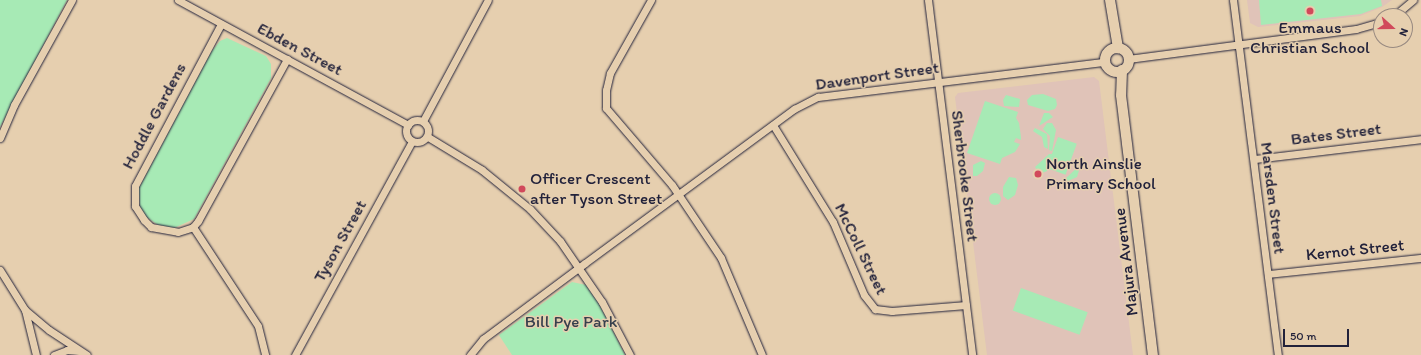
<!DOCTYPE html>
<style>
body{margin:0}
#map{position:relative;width:1421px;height:355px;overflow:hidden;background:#e6cfaf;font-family:Itim,sans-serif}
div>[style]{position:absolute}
.built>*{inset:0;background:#e0c3b8}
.green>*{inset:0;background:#a7eab5;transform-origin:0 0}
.round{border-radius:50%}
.roads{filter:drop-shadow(0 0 1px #22223b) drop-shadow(0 0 1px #22223b)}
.minor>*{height:7px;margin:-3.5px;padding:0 3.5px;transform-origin:3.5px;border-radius:3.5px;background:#e6cfaf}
.minor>.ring{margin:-3.5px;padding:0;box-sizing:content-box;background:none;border:7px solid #e6cfaf;border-radius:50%}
.secondary>*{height:10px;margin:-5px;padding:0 5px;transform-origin:5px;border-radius:5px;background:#e6cfaf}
.secondary>.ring{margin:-5px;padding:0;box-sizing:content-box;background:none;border:10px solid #e6cfaf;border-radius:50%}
.dots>*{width:11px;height:11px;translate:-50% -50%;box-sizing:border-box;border:2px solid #e6cfaf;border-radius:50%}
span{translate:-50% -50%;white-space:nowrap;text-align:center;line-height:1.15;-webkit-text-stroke:3px #e6cfaf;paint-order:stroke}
.poi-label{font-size:17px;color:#22223b}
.left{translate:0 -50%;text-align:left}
.street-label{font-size:17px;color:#22223b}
.park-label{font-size:17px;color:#36404d}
.north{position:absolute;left:1373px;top:8px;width:40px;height:40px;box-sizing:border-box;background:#e6cfaf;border:1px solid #988a81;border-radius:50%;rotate:111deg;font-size:11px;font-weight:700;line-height:16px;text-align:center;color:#22223b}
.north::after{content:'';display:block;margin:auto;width:14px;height:18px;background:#d1495b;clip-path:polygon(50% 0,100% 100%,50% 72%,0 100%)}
.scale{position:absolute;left:1283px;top:329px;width:66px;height:18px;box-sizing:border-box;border:2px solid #22223b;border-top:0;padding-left:5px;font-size:12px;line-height:14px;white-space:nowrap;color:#22223b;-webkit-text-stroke:3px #e6cfaf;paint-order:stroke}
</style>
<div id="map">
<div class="built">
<div style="clip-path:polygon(1247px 0,1392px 0,1382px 7px,1360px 16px,1258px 27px,1250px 23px)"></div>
<div style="clip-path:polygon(1094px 77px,1099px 81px,1133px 355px,987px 355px,955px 97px,958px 93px)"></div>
</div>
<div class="green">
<div style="clip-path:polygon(0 0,67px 0,0 127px)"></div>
<div style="clip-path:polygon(1259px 0,1381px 0,1382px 6px,1361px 14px,1261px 25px)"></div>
<div style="clip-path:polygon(227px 38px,266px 56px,271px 64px,271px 78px,194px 219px,174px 228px,161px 227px,145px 216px,140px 207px,139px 188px,211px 52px,220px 41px)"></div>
<div style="clip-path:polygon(1043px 94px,1056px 99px,1057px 105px,1055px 109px,1048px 111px,1028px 105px,1027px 100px,1032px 95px)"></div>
<div style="clip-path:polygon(1006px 95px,1020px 99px,1019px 107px,1004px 106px,1003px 100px)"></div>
<div style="clip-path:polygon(985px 101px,1018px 112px,1016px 118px,1019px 123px,1021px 137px,1021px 140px,1016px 138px,1014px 142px,1020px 144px,1015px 152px,1002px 158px,1000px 164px,967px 153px)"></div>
<div style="clip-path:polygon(1044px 113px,1049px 113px,1053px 117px,1039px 126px)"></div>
<div style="clip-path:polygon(1047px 123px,1052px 123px,1056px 130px,1052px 151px,1049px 150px,1050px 136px,1043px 129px)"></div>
<div style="clip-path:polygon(1035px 128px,1047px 134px,1048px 149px,1044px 147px,1042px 137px,1033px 131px)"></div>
<div style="left:1058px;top:137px;width:20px;height:33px;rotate:20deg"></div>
<div style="clip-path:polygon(1049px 154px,1052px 154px,1047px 171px,1040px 174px,1035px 167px)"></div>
<div style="clip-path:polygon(981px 161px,985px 163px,983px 171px,977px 176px,973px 176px,973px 165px)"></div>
<div style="clip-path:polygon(1081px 164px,1077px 177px,1068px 181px,1064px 180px)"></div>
<div style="clip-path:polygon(1009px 177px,1016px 178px,1018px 185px,1015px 195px,1008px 200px,1003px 196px,1003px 187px)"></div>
<div class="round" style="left:989px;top:193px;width:12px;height:12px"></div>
<div style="clip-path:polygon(572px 282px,586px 285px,599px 304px,625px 355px,512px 355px,499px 335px)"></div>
<div style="left:1021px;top:288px;width:71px;height:24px;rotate:20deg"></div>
</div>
<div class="roads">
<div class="minor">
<div style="left:178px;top:0;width:262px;rotate:28.5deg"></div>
<div style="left:651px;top:0;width:84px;rotate:119.3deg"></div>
<div style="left:610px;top:73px;width:17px;rotate:103deg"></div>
<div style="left:606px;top:90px;width:18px;rotate:90deg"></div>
<div style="left:606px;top:108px;width:101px;rotate:49.4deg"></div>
<div style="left:672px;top:185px;width:88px;rotate:56.1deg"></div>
<div style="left:721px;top:258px;width:105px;rotate:67.1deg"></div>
<div style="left:928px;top:0;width:358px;rotate:82.9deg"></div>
<div style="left:1233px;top:0;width:358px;rotate:82.8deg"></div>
<div style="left:1394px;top:16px;width:25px;rotate:-40deg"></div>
<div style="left:221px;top:24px;width:183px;rotate:118deg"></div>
<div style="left:135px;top:186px;width:20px;rotate:90deg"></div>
<div style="left:135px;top:206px;width:17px;rotate:57deg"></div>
<div style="left:144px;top:220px;width:10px;rotate:45deg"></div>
<div style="left:151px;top:227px;width:27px;rotate:10deg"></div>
<div style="left:178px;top:232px;width:16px;rotate:-18deg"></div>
<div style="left:193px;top:227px;width:8px;rotate:-50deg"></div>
<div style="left:198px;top:221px;width:185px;rotate:-61.2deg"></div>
<div style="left:1128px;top:59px;width:230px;rotate:-7.5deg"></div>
<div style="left:1356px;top:29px;width:26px;rotate:-16deg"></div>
<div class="ring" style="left:406px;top:120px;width:15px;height:15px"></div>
<div style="left:423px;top:121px;width:137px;rotate:-61.8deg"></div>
<div style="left:773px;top:125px;width:114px;rotate:58.3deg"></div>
<div style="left:833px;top:222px;width:79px;rotate:67deg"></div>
<div style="left:864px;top:295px;width:18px;rotate:52deg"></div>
<div style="left:875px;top:309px;width:17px;rotate:7deg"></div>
<div style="left:892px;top:311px;width:74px;rotate:-4.6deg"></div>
<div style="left:428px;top:137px;width:63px;rotate:31.4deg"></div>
<div style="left:482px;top:170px;width:62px;rotate:39.1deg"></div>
<div style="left:530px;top:209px;width:44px;rotate:46.8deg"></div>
<div style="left:560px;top:241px;width:74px;rotate:55.5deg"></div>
<div style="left:602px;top:302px;width:60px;rotate:62.2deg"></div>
<div style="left:0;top:138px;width:36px;rotate:-67deg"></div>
<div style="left:14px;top:105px;width:120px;rotate:-61.1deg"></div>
<div style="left:1254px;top:159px;width:168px;rotate:-6.8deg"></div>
<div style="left:193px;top:227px;width:118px;rotate:56.7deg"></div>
<div style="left:258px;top:326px;width:30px;rotate:76deg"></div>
<div style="left:0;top:270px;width:47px;rotate:58deg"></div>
<div style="left:25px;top:310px;width:46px;rotate:76.3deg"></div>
<div style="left:1268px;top:274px;width:154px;rotate:-6deg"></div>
<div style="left:25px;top:310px;width:31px;rotate:40deg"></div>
<div style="left:49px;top:330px;width:45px;rotate:33.3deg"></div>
<div style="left:54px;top:355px;width:14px;rotate:-21deg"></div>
<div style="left:67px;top:350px;width:12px;rotate:5deg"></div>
<div style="left:295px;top:355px;width:244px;rotate:-61.3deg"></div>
<div style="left:470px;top:355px;width:21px;rotate:-51deg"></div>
<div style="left:483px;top:339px;width:127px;rotate:-36.7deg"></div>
<div style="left:585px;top:263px;width:260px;rotate:-36.4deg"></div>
<div style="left:794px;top:109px;width:27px;rotate:-27deg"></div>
<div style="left:818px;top:97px;width:289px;rotate:-7deg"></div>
</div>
<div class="secondary">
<div style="left:1110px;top:0;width:49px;rotate:80.5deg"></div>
<div class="ring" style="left:1105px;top:48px;width:14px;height:14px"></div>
<div style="left:1122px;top:70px;width:25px;rotate:92deg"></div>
<div style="left:1121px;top:95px;width:262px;rotate:83deg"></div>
</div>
</div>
<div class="dots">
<div style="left:1310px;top:11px;background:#d1495b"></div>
<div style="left:1038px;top:174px;background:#d1495b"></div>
<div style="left:522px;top:189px;background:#d1495b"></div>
</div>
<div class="poi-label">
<span style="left:1310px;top:38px">Emmaus<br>Christian School</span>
<span class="left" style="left:1046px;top:174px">North Ainslie<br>Primary School</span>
<span class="left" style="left:530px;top:189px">Officer Crescent<br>after Tyson Street</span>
</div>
<div class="street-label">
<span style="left:300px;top:49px;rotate:28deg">Ebden Street</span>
<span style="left:877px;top:76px;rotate:-8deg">Davenport Street</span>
<span style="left:154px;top:116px;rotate:-62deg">Hoddle Gardens</span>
<span style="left:1336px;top:134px;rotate:-7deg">Bates Street</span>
<span style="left:965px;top:176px;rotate:83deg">Sherbrooke Street</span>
<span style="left:1273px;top:198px;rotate:83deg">Marsden Street</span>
<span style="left:340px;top:241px;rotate:-61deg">Tyson Street</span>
<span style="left:861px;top:249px;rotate:64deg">McColl Street</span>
<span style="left:1355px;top:250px;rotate:-6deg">Kernot Street</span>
<span style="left:1126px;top:262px;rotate:-97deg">Majura Avenue</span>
</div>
<div class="park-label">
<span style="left:571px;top:322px">Bill Pye Park</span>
</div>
<div class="north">N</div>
<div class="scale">50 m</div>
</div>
